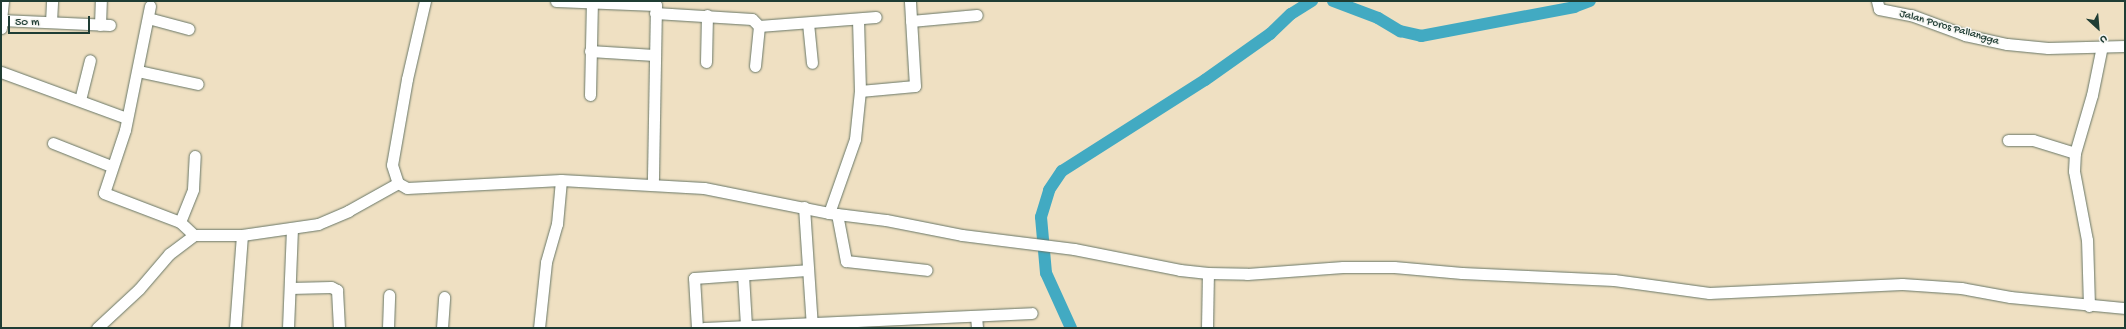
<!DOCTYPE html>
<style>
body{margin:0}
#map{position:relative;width:2126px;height:329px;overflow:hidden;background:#efe0c2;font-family:"Gochi Hand",sans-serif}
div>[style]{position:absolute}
.canal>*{height:12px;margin:-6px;padding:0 6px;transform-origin:6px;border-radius:6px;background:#42aac2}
.roads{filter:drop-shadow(0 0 1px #687666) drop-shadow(0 0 1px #687666)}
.street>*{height:11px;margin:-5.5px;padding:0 5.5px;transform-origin:5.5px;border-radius:5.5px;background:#fff}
span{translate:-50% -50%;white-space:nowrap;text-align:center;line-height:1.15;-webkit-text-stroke:3px #f6f6f2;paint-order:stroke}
.street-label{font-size:11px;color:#1f3d34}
.frame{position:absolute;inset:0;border:2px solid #1f3d34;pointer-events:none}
.north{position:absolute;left:2078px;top:8px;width:40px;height:40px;-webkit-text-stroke:3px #f6f6f2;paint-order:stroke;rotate:154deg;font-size:11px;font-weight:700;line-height:16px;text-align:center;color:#1f3d34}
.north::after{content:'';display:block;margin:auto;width:14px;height:18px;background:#1f3d34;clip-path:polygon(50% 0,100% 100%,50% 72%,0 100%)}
.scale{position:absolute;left:8px;top:16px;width:82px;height:18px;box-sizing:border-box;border:2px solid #1f3d34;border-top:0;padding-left:5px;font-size:12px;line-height:14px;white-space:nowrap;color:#1f3d34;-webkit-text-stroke:3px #f6f6f2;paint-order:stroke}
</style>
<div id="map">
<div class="canal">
<div style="left:1333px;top:1px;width:48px;rotate:20.7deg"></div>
<div style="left:1378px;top:18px;width:26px;rotate:31deg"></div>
<div style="left:1400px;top:31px;width:22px;rotate:13deg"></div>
<div style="left:1421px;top:36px;width:156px;rotate:-10.7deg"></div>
<div style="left:1574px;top:7px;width:17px;rotate:-21deg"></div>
<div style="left:1071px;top:328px;width:60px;rotate:-114.4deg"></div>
<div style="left:1046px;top:273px;width:56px;rotate:-95.1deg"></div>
<div style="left:1041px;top:217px;width:28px;rotate:-73deg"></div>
<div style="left:1049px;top:190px;width:23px;rotate:-56deg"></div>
<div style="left:1062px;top:171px;width:169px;rotate:-32.5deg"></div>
<div style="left:1205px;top:80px;width:80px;rotate:-35.3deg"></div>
<div style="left:1270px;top:34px;width:29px;rotate:-44deg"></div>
<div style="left:1291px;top:14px;width:25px;rotate:-32deg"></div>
</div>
<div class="roads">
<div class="street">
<div style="left:425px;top:1px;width:80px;rotate:103deg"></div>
<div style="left:407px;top:79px;width:87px;rotate:99.9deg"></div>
<div style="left:392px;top:165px;width:19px;rotate:72deg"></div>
<div style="left:398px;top:183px;width:10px;rotate:29deg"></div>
<div style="left:407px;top:188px;width:154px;rotate:-3deg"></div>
<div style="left:561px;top:180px;width:143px;rotate:3.2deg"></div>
<div style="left:704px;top:188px;width:127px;rotate:11.3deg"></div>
<div style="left:829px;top:213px;width:57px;rotate:7deg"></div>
<div style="left:886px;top:220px;width:77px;rotate:11.2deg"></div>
<div style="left:962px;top:235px;width:113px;rotate:7.1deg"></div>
<div style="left:1074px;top:249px;width:108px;rotate:11.2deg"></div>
<div style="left:1180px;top:270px;width:28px;rotate:6deg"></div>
<div style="left:1208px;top:273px;width:39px;rotate:1deg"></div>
<div style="left:1247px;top:274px;width:96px;rotate:-4.2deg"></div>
<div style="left:1343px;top:267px;width:51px"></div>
<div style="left:1394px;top:267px;width:68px;rotate:5deg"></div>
<div style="left:1462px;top:273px;width:152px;rotate:2.6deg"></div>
<div style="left:1614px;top:280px;width:96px;rotate:7.8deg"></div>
<div style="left:1709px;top:293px;width:193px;rotate:-2.7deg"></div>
<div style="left:1902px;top:284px;width:59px;rotate:3.9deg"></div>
<div style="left:1961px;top:288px;width:50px;rotate:10.4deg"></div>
<div style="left:2010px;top:297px;width:116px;rotate:5.5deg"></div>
<div style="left:556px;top:1px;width:100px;rotate:2.3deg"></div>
<div style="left:656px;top:5px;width:179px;rotate:91deg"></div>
<div style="left:1877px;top:1px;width:8px;rotate:76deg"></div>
<div style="left:1879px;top:9px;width:33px;rotate:11deg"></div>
<div style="left:1911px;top:15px;width:58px;rotate:20.3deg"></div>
<div style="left:1965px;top:35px;width:43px;rotate:12.1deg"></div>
<div style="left:2007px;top:44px;width:41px;rotate:5.6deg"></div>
<div style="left:2048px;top:48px;width:77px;rotate:-1.5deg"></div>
<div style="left:150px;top:6px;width:126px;rotate:101.4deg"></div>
<div style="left:125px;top:130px;width:66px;rotate:108.4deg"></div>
<div style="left:104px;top:193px;width:81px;rotate:20.9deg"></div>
<div style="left:180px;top:222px;width:19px;rotate:43deg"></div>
<div style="left:655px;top:13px;width:97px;rotate:3.5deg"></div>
<div style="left:752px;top:19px;width:10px;rotate:45deg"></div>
<div style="left:759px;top:26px;width:117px;rotate:-4.4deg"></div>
<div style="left:148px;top:18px;width:42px;rotate:15deg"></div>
<div style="left:1px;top:20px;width:19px;rotate:-84deg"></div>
<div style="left:911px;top:21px;width:66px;rotate:-5.2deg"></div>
<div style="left:51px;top:22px;width:21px;rotate:-87deg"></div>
<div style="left:808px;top:23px;width:40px;rotate:84.3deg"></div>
<div style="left:100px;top:25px;width:24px;rotate:-88deg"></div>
<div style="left:1px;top:28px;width:8px;rotate:-90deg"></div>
<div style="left:1px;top:20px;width:109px;rotate:2.6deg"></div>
<div style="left:590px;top:51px;width:64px;rotate:3.6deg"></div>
<div style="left:706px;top:62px;width:47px;rotate:-88.8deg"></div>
<div style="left:755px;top:66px;width:40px;rotate:-84.3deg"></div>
<div style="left:138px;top:71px;width:61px;rotate:12.2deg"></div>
<div style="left:1px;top:72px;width:134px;rotate:20.1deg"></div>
<div style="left:860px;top:91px;width:55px;rotate:-5.2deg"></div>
<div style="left:915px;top:86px;width:85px;rotate:-93.4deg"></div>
<div style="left:590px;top:95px;width:93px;rotate:-88.8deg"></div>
<div style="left:80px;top:100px;width:41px;rotate:-76deg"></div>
<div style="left:2008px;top:140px;width:25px"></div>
<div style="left:2033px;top:140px;width:44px;rotate:17.2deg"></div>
<div style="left:53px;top:143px;width:62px;rotate:21.6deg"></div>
<div style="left:804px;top:207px;width:120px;rotate:86.2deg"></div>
<div style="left:829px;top:213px;width:78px;rotate:-70.6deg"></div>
<div style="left:855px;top:139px;width:48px;rotate:-84.1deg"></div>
<div style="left:860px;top:91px;width:72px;rotate:-91.6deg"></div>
<div style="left:837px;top:214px;width:48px;rotate:79.2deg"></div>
<div style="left:846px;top:261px;width:81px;rotate:6.3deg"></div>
<div style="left:180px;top:222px;width:35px;rotate:-68deg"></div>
<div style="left:193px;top:189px;width:33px;rotate:-87deg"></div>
<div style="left:743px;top:275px;width:50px;rotate:86.6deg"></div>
<div style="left:290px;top:288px;width:41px;rotate:-1.4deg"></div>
<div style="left:331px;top:287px;width:7px;rotate:27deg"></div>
<div style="left:337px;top:290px;width:38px;rotate:87deg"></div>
<div style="left:2089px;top:306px;width:66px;rotate:-91.7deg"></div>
<div style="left:2087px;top:240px;width:70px;rotate:-100.7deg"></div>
<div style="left:2074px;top:171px;width:18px;rotate:-87deg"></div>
<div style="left:2075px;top:153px;width:60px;rotate:-73.7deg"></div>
<div style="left:2092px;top:95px;width:50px;rotate:-78.5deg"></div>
<div style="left:976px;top:316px;width:12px;rotate:85deg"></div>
<div style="left:97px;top:328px;width:57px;rotate:-42.9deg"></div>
<div style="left:139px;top:289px;width:46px;rotate:-49.4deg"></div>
<div style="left:169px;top:254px;width:31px;rotate:-37deg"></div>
<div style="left:194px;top:235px;width:48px"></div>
<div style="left:242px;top:235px;width:77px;rotate:-8.2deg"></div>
<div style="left:318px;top:224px;width:33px;rotate:-23deg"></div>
<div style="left:348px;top:211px;width:57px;rotate:-29.2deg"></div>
<div style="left:235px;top:328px;width:93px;rotate:-85.7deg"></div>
<div style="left:288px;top:328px;width:100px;rotate:-87.7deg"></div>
<div style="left:388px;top:328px;width:33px;rotate:-88deg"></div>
<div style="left:442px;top:328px;width:31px;rotate:-86deg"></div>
<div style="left:539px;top:328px;width:66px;rotate:-83.9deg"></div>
<div style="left:546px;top:262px;width:40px;rotate:-74deg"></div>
<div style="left:557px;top:224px;width:44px;rotate:-84.8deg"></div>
<div style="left:697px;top:328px;width:50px;rotate:-93.4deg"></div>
<div style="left:694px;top:278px;width:113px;rotate:-4deg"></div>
<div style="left:704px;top:328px;width:328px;rotate:-2.6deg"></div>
<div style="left:1207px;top:328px;width:55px;rotate:-89deg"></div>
</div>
</div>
<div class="street-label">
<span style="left:1949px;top:28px;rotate:16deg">Jalan Poros Pallangga</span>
</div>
<div class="frame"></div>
<div class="north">U</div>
<div class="scale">50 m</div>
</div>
